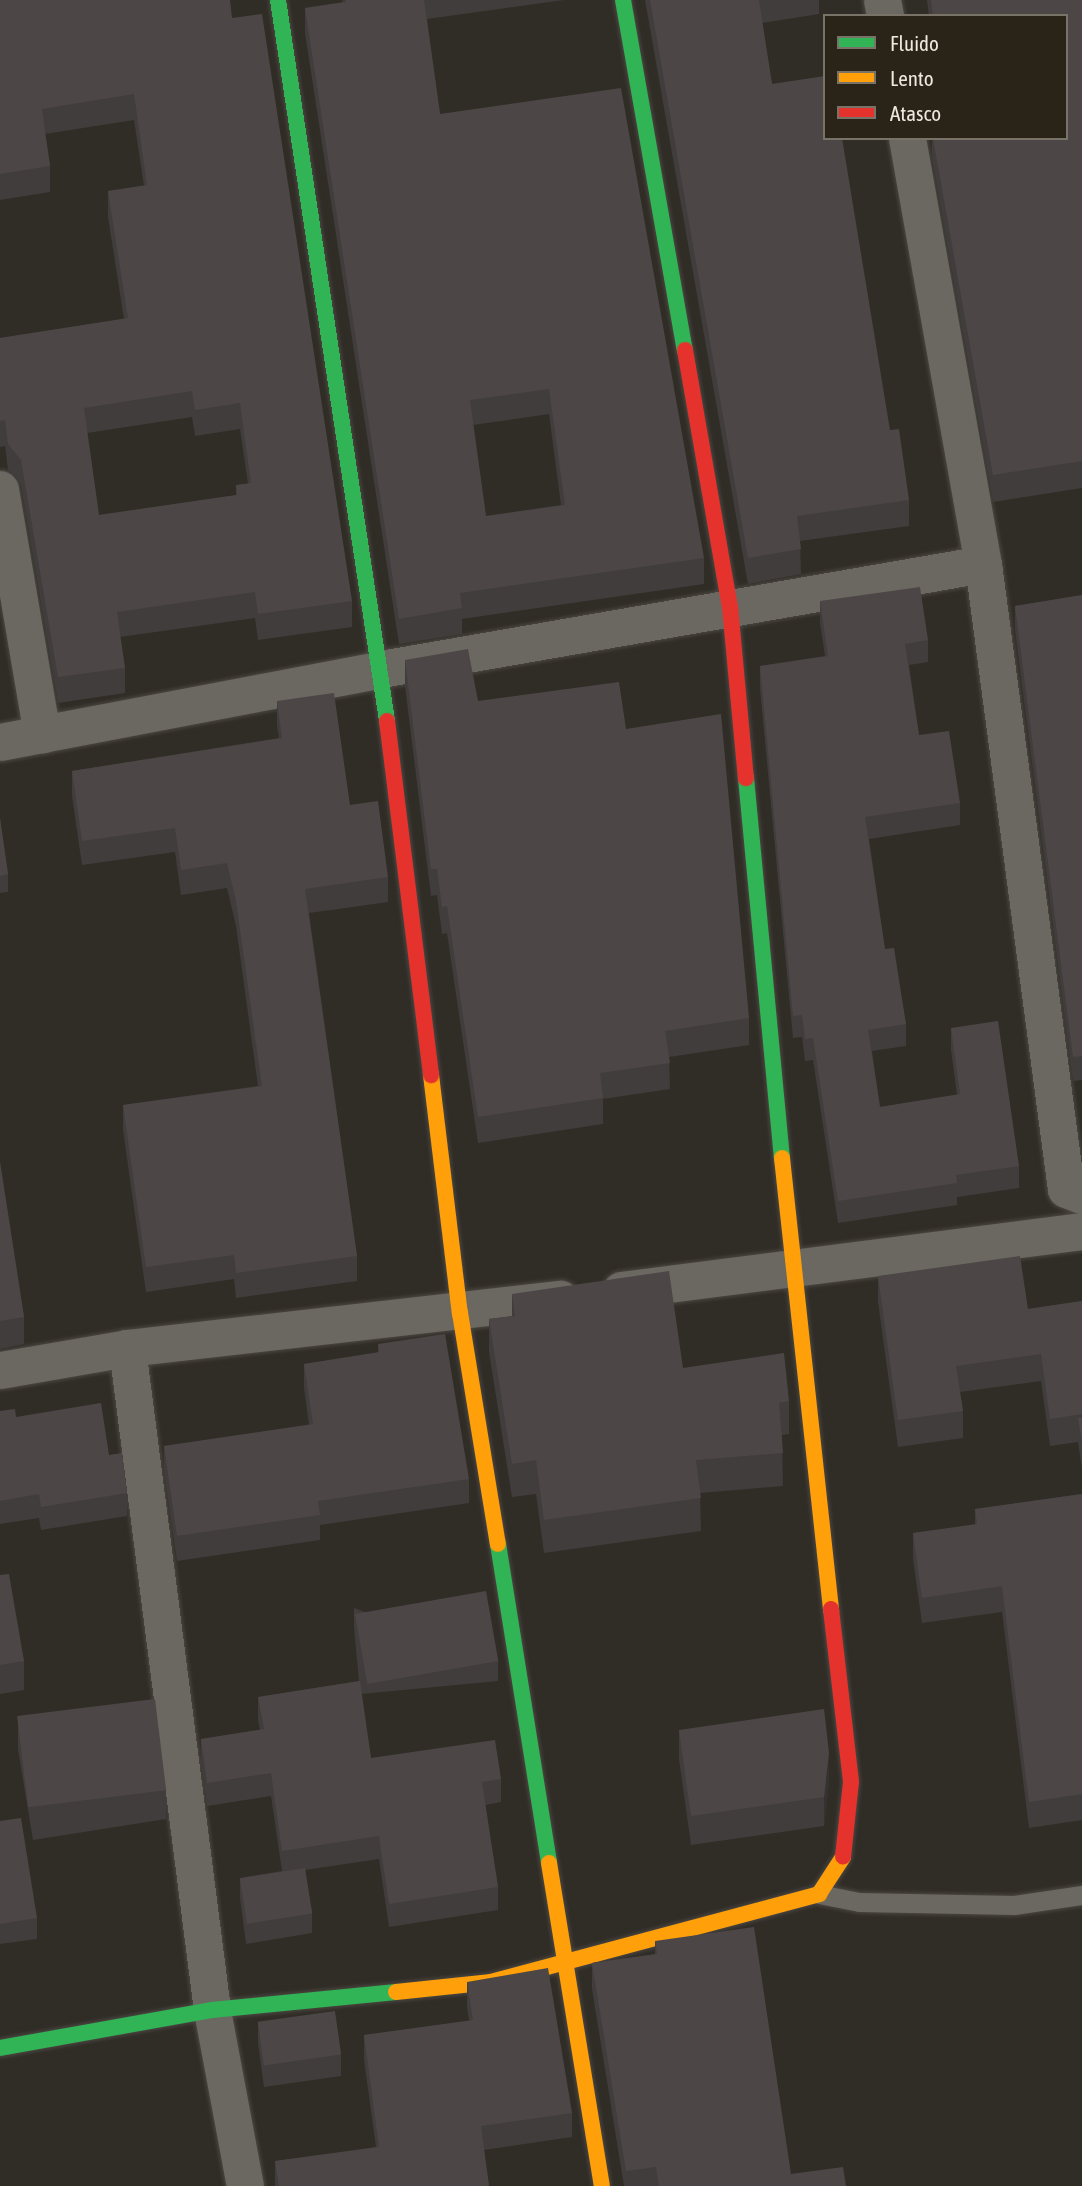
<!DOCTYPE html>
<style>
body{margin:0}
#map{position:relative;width:1082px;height:2186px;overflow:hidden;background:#302c26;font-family:"Asap Condensed",sans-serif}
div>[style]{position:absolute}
.roads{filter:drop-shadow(0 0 2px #4b4742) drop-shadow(0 0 2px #4b4742)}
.lane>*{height:19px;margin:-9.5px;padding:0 9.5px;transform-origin:9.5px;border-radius:9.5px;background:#6b6862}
.street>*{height:37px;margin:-18.5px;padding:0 18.5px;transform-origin:18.5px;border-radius:18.5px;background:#6b6862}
.fast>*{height:16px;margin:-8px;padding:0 8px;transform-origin:8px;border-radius:8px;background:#30b455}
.slow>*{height:16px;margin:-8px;padding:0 8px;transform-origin:8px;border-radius:8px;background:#ff9f0a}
.jam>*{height:16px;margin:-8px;padding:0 8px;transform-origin:8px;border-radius:8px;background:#e5322d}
.wall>*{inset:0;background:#413d3c}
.shaded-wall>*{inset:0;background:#353231}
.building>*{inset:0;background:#4c4746;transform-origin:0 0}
span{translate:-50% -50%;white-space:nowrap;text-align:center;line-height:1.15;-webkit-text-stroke:5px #2a2317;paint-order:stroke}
.legend{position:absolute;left:823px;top:14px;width:245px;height:126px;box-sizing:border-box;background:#2a2317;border:2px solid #787267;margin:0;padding:9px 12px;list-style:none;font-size:21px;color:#ede8e0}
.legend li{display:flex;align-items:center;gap:14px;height:35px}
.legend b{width:35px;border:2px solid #787267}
</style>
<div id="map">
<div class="roads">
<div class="lane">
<div style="left:819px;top:1894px;width:41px;rotate:11.3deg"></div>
<div style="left:859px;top:1902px;width:155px;rotate:1.1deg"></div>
<div style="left:1014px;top:1905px;width:69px;rotate:-8.4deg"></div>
</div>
<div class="street">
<div style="left:882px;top:0;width:16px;rotate:79deg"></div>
<div style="left:907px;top:138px;width:433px;rotate:79.9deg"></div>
<div style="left:983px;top:564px;width:630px;rotate:82.44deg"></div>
<div style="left:1066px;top:1189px;width:17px;rotate:21deg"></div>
<div style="left:0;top:489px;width:249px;rotate:80.3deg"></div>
<div style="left:0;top:742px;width:388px;rotate:-10.8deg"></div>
<div style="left:381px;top:669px;width:611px;rotate:-9.89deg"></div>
<div style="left:621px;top:1290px;width:465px;rotate:-7.3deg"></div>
<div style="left:127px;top:1348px;width:667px;rotate:82.68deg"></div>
<div style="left:212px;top:2010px;width:179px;rotate:79.4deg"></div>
<div style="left:0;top:1370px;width:129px;rotate:-9.8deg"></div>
<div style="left:127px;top:1348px;width:436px;rotate:-6.5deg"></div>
</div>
<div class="fast">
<div style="left:278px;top:0;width:729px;rotate:81.4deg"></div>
<div style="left:623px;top:0;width:355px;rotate:80deg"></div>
<div style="left:746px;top:778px;width:382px;rotate:84.6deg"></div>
<div style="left:498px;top:1544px;width:323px;rotate:80.9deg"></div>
<div style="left:0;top:2048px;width:215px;rotate:-10.2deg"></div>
<div style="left:212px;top:2010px;width:185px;rotate:-5.6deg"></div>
</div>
<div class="slow">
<div style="left:431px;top:1075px;width:240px;rotate:83.1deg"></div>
<div style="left:460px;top:1313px;width:234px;rotate:80.7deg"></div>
<div style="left:782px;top:1158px;width:454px;rotate:83.8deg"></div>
<div style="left:549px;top:1863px;width:327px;rotate:80.7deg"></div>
<div style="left:396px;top:1992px;width:96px;rotate:-6deg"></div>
<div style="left:491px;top:1982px;width:340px;rotate:-15deg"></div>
<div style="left:819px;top:1894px;width:44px;rotate:-57deg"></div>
</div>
<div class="jam">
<div style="left:685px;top:350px;width:261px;rotate:80.1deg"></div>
<div style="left:730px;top:607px;width:172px;rotate:84.7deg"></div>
<div style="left:387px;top:721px;width:357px;rotate:82.9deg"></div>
<div style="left:831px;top:1609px;width:174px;rotate:83.4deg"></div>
<div style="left:851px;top:1782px;width:75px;rotate:96.1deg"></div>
</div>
</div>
<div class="wall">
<div style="clip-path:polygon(evenodd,0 0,232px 18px,352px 601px,352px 627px,258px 640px,255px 618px,120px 637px,125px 668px,125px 693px,58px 703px,21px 485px,8px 470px,5px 446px,0 447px,0 338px,124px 319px,108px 217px,108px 191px,144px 186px,134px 120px,45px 134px,50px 166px,50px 192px,0 200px,0 0,192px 417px,195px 436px,240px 429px,248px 484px,236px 485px,236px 495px,99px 515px,87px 433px,192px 417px)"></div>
<div style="clip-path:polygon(evenodd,342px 0,564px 0,427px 19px,440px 114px,704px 558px,704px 584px,462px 619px,462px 634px,399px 644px,305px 33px,305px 8px,343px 2px,342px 0,549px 414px,561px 505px,486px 516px,473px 425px,549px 414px)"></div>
<div style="clip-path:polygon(645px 0,819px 0,819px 14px,762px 23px,772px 84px,890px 430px,909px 500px,909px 526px,800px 541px,801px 574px,748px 584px)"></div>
<div style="clip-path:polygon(927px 0,1082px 0,1082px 488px,993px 502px,932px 158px,932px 138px,1066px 138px,1066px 16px,929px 16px)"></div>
<div style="clip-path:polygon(1082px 595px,1082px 1080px,1073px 1081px,1015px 630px,1015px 606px)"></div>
<div style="clip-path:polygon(820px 601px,928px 640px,928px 662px,909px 665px,919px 735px,960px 803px,960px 825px,869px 839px,885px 949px,906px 1024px,906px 1046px,872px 1051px,880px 1107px,957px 1095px,951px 1050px,951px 1028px,1019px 1166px,1019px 1188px,957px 1197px,957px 1205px,838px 1223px,813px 1060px,805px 1061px,802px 1037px,793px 1038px,760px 688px,760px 666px,825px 656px,820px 623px)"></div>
<div style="clip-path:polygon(405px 660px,478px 701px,626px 729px,749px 1018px,749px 1045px,669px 1057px,670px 1089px,603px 1099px,603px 1124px,478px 1143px,447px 933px,442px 934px,437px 895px,431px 896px,405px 686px)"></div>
<div style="clip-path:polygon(277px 701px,350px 805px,388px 877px,388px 902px,309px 913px,357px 1256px,357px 1281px,236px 1298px,234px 1279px,146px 1292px,123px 1130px,123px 1105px,258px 1086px,236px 926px,227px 888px,181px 895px,175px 852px,82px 865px,72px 796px,72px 771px,279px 738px,277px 726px)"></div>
<div style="clip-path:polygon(0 818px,8px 874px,8px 892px,0 893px)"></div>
<div style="clip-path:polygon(0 1162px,24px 1317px,24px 1344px,0 1349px)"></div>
<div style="clip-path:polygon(878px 1276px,1028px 1309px,1082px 1301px,1082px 1469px,1078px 1442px,1050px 1446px,1041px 1381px,960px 1392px,963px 1411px,963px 1438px,898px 1447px,878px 1302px)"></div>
<div style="clip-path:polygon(512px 1294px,683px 1368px,789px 1401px,789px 1434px,782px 1435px,783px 1486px,700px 1493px,701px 1531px,544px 1553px,536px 1494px,512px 1497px,489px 1352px,489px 1319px,512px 1316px)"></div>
<div style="clip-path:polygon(378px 1344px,469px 1479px,469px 1503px,320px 1525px,320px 1540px,177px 1561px,164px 1471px,164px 1446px,309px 1425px,304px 1388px,304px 1364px,378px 1353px)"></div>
<div style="clip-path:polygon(0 1411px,109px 1455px,127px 1493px,127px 1516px,41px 1530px,39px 1518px,0 1524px)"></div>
<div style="clip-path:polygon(1082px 1494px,1082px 1820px,1029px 1828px,1002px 1612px,922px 1623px,913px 1559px,913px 1533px,975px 1525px,975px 1509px)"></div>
<div style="clip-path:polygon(0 1575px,24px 1661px,24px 1690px,0 1694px)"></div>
<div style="clip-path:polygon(354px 1608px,498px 1661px,498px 1681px,361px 1694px,371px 1758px,501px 1779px,501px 1802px,485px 1805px,498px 1887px,498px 1910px,389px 1927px,379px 1859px,305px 1870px,312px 1913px,312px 1933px,246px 1944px,240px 1898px,240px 1878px,282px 1871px,271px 1796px,207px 1806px,201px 1762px,201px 1739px,260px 1730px,258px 1720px,258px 1697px,359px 1681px,354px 1628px)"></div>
<div style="clip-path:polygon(18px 1720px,166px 1790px,166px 1819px,33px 1840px,18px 1749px)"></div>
<div style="clip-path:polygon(679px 1730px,829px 1782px,824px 1826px,691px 1845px,679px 1759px)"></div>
<div style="clip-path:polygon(0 1821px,37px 1918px,37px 1939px,0 1944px)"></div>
<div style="clip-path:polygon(655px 1941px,791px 2174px,846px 2186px,624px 2186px,592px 1989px,592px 1963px,655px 1954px)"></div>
<div style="clip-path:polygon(467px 1982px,572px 2113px,572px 2137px,484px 2150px,489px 2186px,275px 2186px,275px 2161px,376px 2147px,364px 2060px,364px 2035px,469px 2021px,467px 2006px)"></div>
<div style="clip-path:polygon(258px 2022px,341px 2055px,341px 2076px,264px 2087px,258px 2043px)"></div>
</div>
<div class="shaded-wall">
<div style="clip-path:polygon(829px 1753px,829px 1782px,824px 1826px,824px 1797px)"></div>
</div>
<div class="building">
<div style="clip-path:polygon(evenodd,0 0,230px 0,232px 18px,262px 14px,352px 601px,258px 614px,255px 592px,117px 612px,125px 668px,58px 677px,21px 460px,8px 444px,5px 420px,0 421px,0 338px,128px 318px,108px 191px,147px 185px,134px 94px,42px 109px,50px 166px,0 174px,0 0,192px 391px,195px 410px,240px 403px,251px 483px,236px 485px,237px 495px,99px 515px,84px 408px,192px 391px)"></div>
<div style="clip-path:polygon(evenodd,346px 0,424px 0,440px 114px,621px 88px,704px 558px,460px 593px,462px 608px,399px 619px,305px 8px,346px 2px,346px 0,549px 389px,565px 505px,486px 516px,470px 400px,549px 389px)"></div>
<div style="clip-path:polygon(650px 0,759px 0,772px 84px,825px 76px,825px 138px,842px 138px,890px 430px,899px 429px,909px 500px,797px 516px,801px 549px,748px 558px)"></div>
<div style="clip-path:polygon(931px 0,1082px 0,1082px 461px,993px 475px,933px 138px,1066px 138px,1066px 16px,933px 16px)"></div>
<div style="clip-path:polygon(920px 587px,928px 640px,905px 644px,919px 735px,949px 731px,960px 803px,865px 817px,885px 949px,894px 948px,906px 1024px,868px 1030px,880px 1107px,960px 1094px,951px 1028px,998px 1021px,1019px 1166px,956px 1175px,957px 1183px,838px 1201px,813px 1038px,805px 1039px,802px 1015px,793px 1016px,760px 666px,828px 656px,820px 601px)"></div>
<div style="clip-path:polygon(1082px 595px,1082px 1056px,1073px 1057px,1015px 606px)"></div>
<div style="clip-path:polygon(468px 649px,478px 701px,619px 682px,626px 729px,721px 714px,749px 1018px,665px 1031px,670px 1063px,600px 1073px,603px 1098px,478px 1117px,447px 906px,442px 907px,437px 869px,431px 869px,405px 660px)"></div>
<div style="clip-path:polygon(334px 693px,350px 805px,378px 801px,388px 877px,305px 889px,357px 1256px,236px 1273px,234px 1255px,146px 1267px,123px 1105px,262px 1086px,236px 901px,227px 863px,181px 870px,175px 828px,82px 841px,72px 771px,282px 738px,277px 701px)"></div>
<div style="clip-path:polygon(0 818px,8px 874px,0 876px)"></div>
<div style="clip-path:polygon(0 1162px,24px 1317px,0 1321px)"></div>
<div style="clip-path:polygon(1020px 1256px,1028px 1309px,1082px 1301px,1082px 1414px,1050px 1419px,1041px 1354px,956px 1366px,963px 1411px,898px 1420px,878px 1276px)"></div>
<div style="clip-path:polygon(669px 1271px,683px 1368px,784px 1353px,789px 1401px,779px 1403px,783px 1453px,696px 1460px,701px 1498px,544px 1520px,536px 1460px,512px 1464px,489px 1319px,515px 1316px,512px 1294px)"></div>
<div style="clip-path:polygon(445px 1334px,469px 1479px,318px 1501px,320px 1515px,177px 1536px,164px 1446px,313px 1424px,304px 1364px,379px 1352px,378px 1344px)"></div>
<div style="clip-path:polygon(101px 1403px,109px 1455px,122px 1453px,127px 1493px,41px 1507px,39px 1494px,0 1501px,0 1411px,15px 1409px,16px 1417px)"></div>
<div style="clip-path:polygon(1078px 1418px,1082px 1418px,1082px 1444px)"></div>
<div style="clip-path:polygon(1082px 1494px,1082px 1794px,1029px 1802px,1002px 1586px,922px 1598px,913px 1533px,977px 1524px,975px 1509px)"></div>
<div style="clip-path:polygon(9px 1574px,24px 1661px,0 1665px,0 1575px)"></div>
<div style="left:486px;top:1591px;width:71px;height:133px;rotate:80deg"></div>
<div style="clip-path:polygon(360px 1681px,371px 1758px,495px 1740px,501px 1779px,482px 1782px,498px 1887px,389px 1904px,379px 1836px,282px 1851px,271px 1773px,207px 1783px,201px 1739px,264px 1729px,258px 1697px)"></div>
<div style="left:155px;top:1699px;width:92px;height:139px;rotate:83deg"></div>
<div style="clip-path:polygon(824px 1709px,829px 1753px,824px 1797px,691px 1816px,679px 1730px)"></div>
<div style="clip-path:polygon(21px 1818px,37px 1918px,0 1924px,0 1821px)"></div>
<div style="left:305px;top:1868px;width:46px;height:66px;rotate:81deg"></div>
<div style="clip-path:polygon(754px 1927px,791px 2174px,843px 2167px,846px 2186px,659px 2186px,656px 2167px,626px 2171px,592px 1963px,657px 1954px,655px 1941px)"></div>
<div style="clip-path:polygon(548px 1968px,572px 2113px,481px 2126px,489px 2186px,279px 2186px,275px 2161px,379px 2147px,364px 2035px,473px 2020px,467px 1982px)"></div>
<div style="left:335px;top:2011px;width:44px;height:78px;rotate:82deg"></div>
</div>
<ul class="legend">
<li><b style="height:9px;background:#30b455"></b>Fluido</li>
<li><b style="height:9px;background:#ff9f0a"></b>Lento</li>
<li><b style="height:9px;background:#e5322d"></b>Atasco</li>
</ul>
</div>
